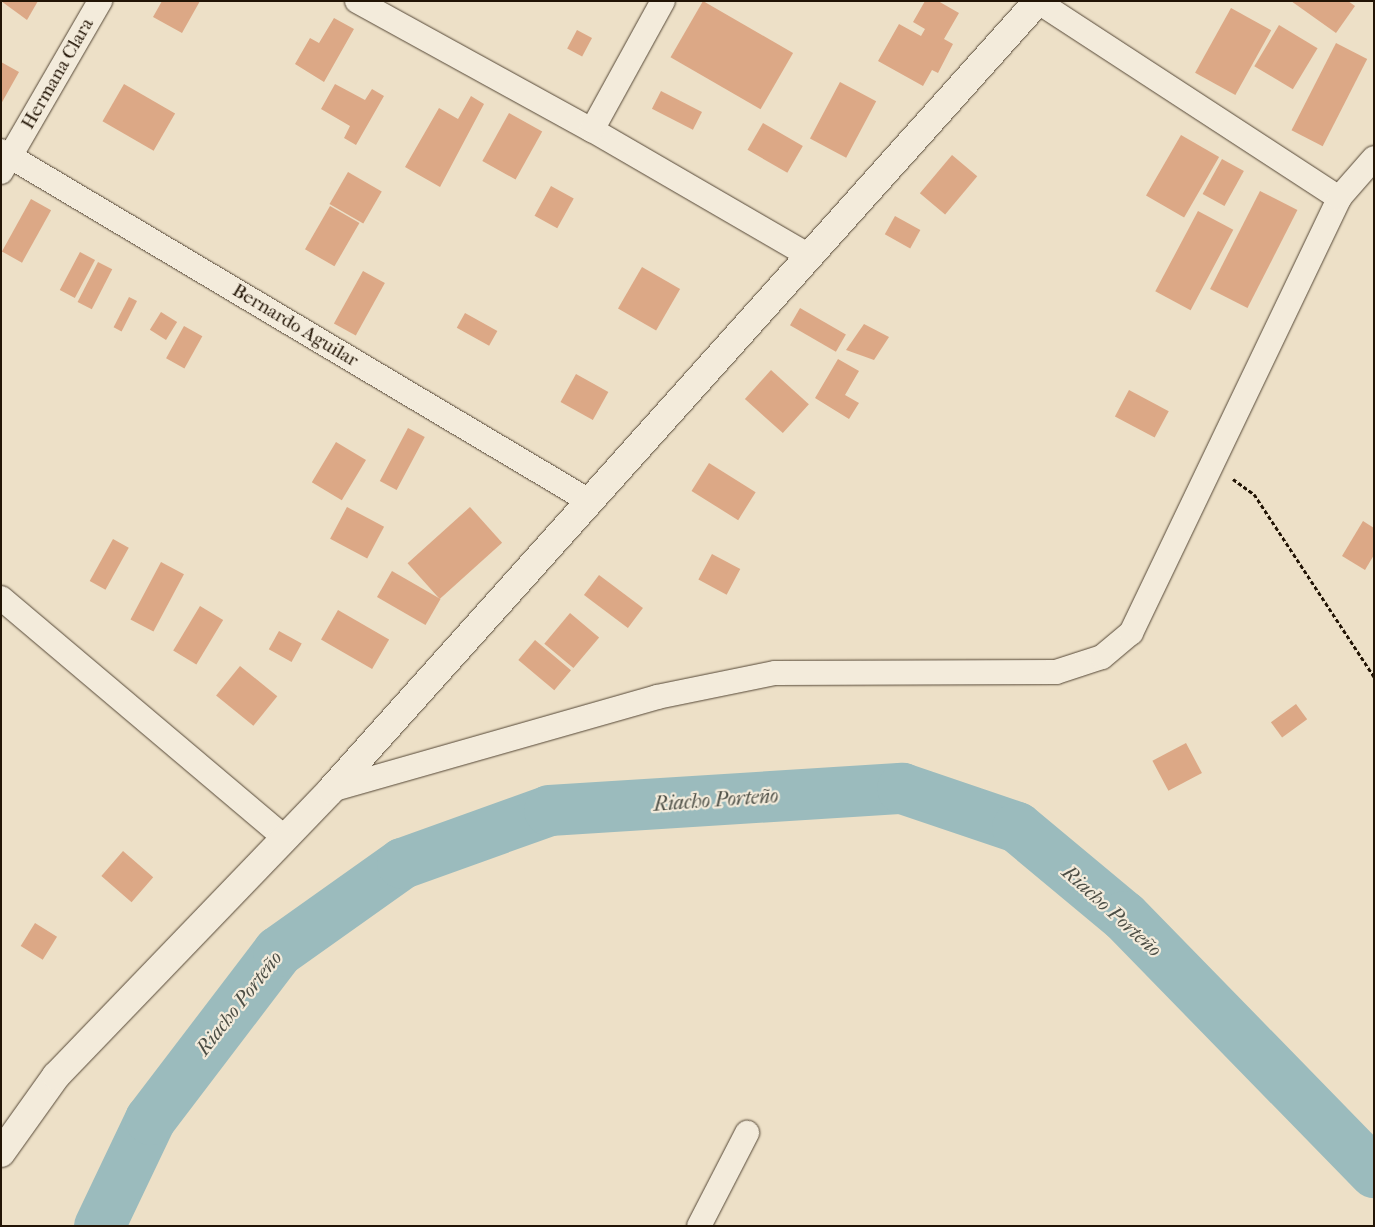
<!DOCTYPE html>
<meta charset="utf-8">
<style>
body{margin:0}
#map{position:relative;width:1375px;height:1227px;overflow:hidden;background:#ede0c7;font-family:"IM FELL French Canon",serif}
div>[style]{position:absolute}
.river>*{height:51px;margin:-25.5px;padding:0 25.5px;transform-origin:25.5px;border-radius:25.5px;background:#9bbbbd}
.building>*{inset:0;background:#dca886;transform-origin:0 0}
.path>*{height:3px;margin-top:-1.5px;transform-origin:0;background:repeating-linear-gradient(90deg,#221405 0 4px,transparent 0 6.5px)}
.roads{filter:drop-shadow(0 0 1px #554736) drop-shadow(0 0 1px #554736)}
.minor>*{height:24px;margin:-12px;padding:0 12px;transform-origin:12px;border-radius:12px;background:#f3ebdb}
.tertiary>*{height:28px;margin:-14px;padding:0 14px;transform-origin:14px;border-radius:14px;background:#f3ebdb}
span{translate:-50% -50%;white-space:nowrap;text-align:center;line-height:1.15;-webkit-text-stroke:4.5px #f3ebdb;paint-order:stroke}
.street-label{font-size:19px;color:#221405}
.water-label{font-size:20px;color:#4c4e45;font-style:italic}
.frame{position:absolute;inset:0;border:2px solid #221405;pointer-events:none}
</style>
<div id="map">
<div class="river">
<div style="left:99px;top:1226px;width:119px;rotate:-64.5deg"></div>
<div style="left:150px;top:1119px;width:211px;rotate:-52.7deg"></div>
<div style="left:278px;top:951px;width:152px;rotate:-35.4deg"></div>
<div style="left:402px;top:863px;width:156px;rotate:-19.8deg"></div>
<div style="left:549px;top:810px;width:354px;rotate:-3.6deg"></div>
<div style="left:902px;top:788px;width:121px;rotate:18.7deg"></div>
<div style="left:1017px;top:827px;width:139px;rotate:39.8deg"></div>
<div style="left:1124px;top:916px;width:358px;rotate:45.7deg"></div>
</div>
<div class="building">
<div style="clip-path:polygon(1px 1px,38px 1px,27px 20px)"></div>
<div style="clip-path:polygon(162px 1px,200px 1px,182px 33px,153px 17px)"></div>
<div style="left:703px;top:1px;width:104px;height:65px;rotate:30deg"></div>
<div style="clip-path:polygon(925px 1px,938px 1px,959px 13px,944px 39px,953px 44px,938px 73px,932px 70px,923px 86px,878px 61px,899px 24px,921px 36px,925px 29px,913px 22px)"></div>
<div style="clip-path:polygon(1291px 1px,1348px 1px,1355px 6px,1336px 33px)"></div>
<div style="left:1231px;top:8px;width:46px;height:74px;rotate:29deg"></div>
<div style="clip-path:polygon(334px 18px,354px 29px,324px 82px,295px 64px,310px 38px,319px 43px)"></div>
<div style="left:1279px;top:25px;width:45px;height:48px;rotate:31deg"></div>
<div style="left:577px;top:30px;width:17px;height:21px;rotate:28deg"></div>
<div style="left:1336px;top:43px;width:35px;height:98px;rotate:27deg"></div>
<div style="clip-path:polygon(1px 62px,19px 72px,1px 104px)"></div>
<div style="left:840px;top:82px;width:41px;height:64px;rotate:28deg"></div>
<div style="left:124px;top:84px;width:59px;height:43px;rotate:30deg"></div>
<div style="clip-path:polygon(335px 84px,365px 100px,372px 89px,384px 96px,356px 145px,344px 138px,350px 126px,321px 109px)"></div>
<div style="left:661px;top:91px;width:46px;height:20px;rotate:27deg"></div>
<div style="clip-path:polygon(471px 96px,484px 104px,440px 187px,405px 167px,439px 108px,458px 119px)"></div>
<div style="left:509px;top:113px;width:38px;height:55px;rotate:29deg"></div>
<div style="left:763px;top:123px;width:46px;height:31px;rotate:30deg"></div>
<div style="left:1181px;top:135px;width:44px;height:70px;rotate:30deg"></div>
<div style="left:952px;top:155px;width:33px;height:50px;rotate:40deg"></div>
<div style="left:1222px;top:159px;width:25px;height:40px;rotate:29deg"></div>
<div style="left:348px;top:172px;width:39px;height:37px;rotate:30deg"></div>
<div style="left:551px;top:186px;width:26px;height:34px;rotate:29deg"></div>
<div style="left:1260px;top:191px;width:42px;height:110px;rotate:27deg"></div>
<div style="left:31px;top:199px;width:23px;height:60px;rotate:29deg"></div>
<div style="left:330px;top:206px;width:34px;height:50px;rotate:30deg"></div>
<div style="left:1198px;top:211px;width:40px;height:91px;rotate:28deg"></div>
<div style="left:895px;top:216px;width:29px;height:21px;rotate:29deg"></div>
<div style="left:80px;top:252px;width:17px;height:43px;rotate:28deg"></div>
<div style="left:98px;top:262px;width:16px;height:45px;rotate:27deg"></div>
<div style="left:642px;top:267px;width:44px;height:48px;rotate:30deg"></div>
<div style="left:363px;top:271px;width:25px;height:60px;rotate:29deg"></div>
<div style="left:129px;top:297px;width:9px;height:34px;rotate:27deg"></div>
<div style="left:800px;top:308px;width:53px;height:20px;rotate:30deg"></div>
<div style="left:161px;top:312px;width:19px;height:21px;rotate:32deg"></div>
<div style="left:465px;top:313px;width:37px;height:17px;rotate:29deg"></div>
<div style="clip-path:polygon(864px 324px,889px 337px,874px 360px,846px 350px)"></div>
<div style="left:184px;top:326px;width:21px;height:37px;rotate:29deg"></div>
<div style="clip-path:polygon(838px 359px,859px 371px,845px 395px,859px 403px,849px 419px,815px 398px)"></div>
<div style="left:771px;top:370px;width:51px;height:39px;rotate:42deg"></div>
<div style="left:576px;top:374px;width:37px;height:32px;rotate:29deg"></div>
<div style="left:1129px;top:390px;width:45px;height:30px;rotate:28deg"></div>
<div style="left:408px;top:428px;width:19px;height:60px;rotate:28deg"></div>
<div style="left:336px;top:442px;width:35px;height:47px;rotate:31deg"></div>
<div style="left:709px;top:463px;width:55px;height:33px;rotate:32deg"></div>
<div style="left:347px;top:507px;width:42px;height:36px;rotate:28deg"></div>
<div style="left:470px;top:507px;width:48px;height:84px;rotate:48deg"></div>
<div style="clip-path:polygon(1363px 521px,1374px 528px,1374px 555px,1365px 570px,1342px 556px)"></div>
<div style="left:113px;top:539px;width:18px;height:48px;rotate:29deg"></div>
<div style="left:712px;top:554px;width:32px;height:29px;rotate:28deg"></div>
<div style="left:161px;top:562px;width:26px;height:65px;rotate:28deg"></div>
<div style="left:392px;top:571px;width:56px;height:30px;rotate:30deg"></div>
<div style="left:599px;top:575px;width:55px;height:25px;rotate:37deg"></div>
<div style="left:200px;top:606px;width:27px;height:52px;rotate:31deg"></div>
<div style="left:338px;top:610px;width:59px;height:34px;rotate:30deg"></div>
<div style="left:570px;top:613px;width:38px;height:40px;rotate:40deg"></div>
<div style="left:279px;top:631px;width:26px;height:21px;rotate:29deg"></div>
<div style="left:535px;top:640px;width:47px;height:26px;rotate:40deg"></div>
<div style="left:240px;top:666px;width:48px;height:38px;rotate:39deg"></div>
<div style="left:1296px;top:704px;width:19px;height:31px;rotate:54deg"></div>
<div style="left:1186px;top:743px;width:34px;height:38px;rotate:62deg"></div>
<div style="left:123px;top:851px;width:40px;height:33px;rotate:41deg"></div>
<div style="left:35px;top:923px;width:26px;height:27px;rotate:32deg"></div>
</div>
<div class="path">
<div style="left:1233px;top:479px;width:26px;rotate:36deg"></div>
<div style="left:1254px;top:494px;width:219px;rotate:56.7deg"></div>
</div>
<div class="roads">
<div class="minor">
<div style="left:357px;top:1px;width:268px;rotate:28.8deg"></div>
<div style="left:592px;top:130px;width:251px;rotate:30.1deg"></div>
<div style="left:1037px;top:1px;width:361px;rotate:33.1deg"></div>
<div style="left:592px;top:130px;width:147px;rotate:-61.2deg"></div>
<div style="left:1px;top:151px;width:684px;rotate:30.76deg"></div>
<div style="left:1px;top:172px;width:198px;rotate:-59.9deg"></div>
<div style="left:1px;top:598px;width:373px;rotate:40.2deg"></div>
<div style="left:331px;top:790px;width:339px;rotate:-15.9deg"></div>
<div style="left:657px;top:697px;width:120px;rotate:-11.5deg"></div>
<div style="left:775px;top:673px;width:281px;rotate:-0.2deg"></div>
<div style="left:1056px;top:672px;width:48px;rotate:-18.1deg"></div>
<div style="left:1102px;top:657px;width:38px;rotate:-40deg"></div>
<div style="left:1131px;top:633px;width:482px;rotate:-64.4deg"></div>
<div style="left:1339px;top:198px;width:53px;rotate:-48.8deg"></div>
<div style="left:699px;top:1226px;width:105px;rotate:-62.7deg"></div>
</div>
<div class="tertiary">
<div style="left:1px;top:1153px;width:95px;rotate:-54.5deg"></div>
<div style="left:56px;top:1076px;width:397px;rotate:-46.1deg"></div>
<div style="left:331px;top:790px;width:1059px;rotate:-48.14deg"></div>
</div>
</div>
<div class="street-label">
<span style="left:58px;top:74px;rotate:-60deg">Hermana Clara</span>
<span style="left:295px;top:326px;rotate:31deg">Bernardo Aguilar</span>
</div>
<div class="water-label">
<span style="left:716px;top:800px;rotate:-4deg">Riacho Porteño</span>
<span style="left:1112px;top:911px;rotate:42deg">Riacho Porteño</span>
<span style="left:239px;top:1003px;rotate:-52deg">Riacho Porteño</span>
</div>
<div class="frame"></div>
</div>
